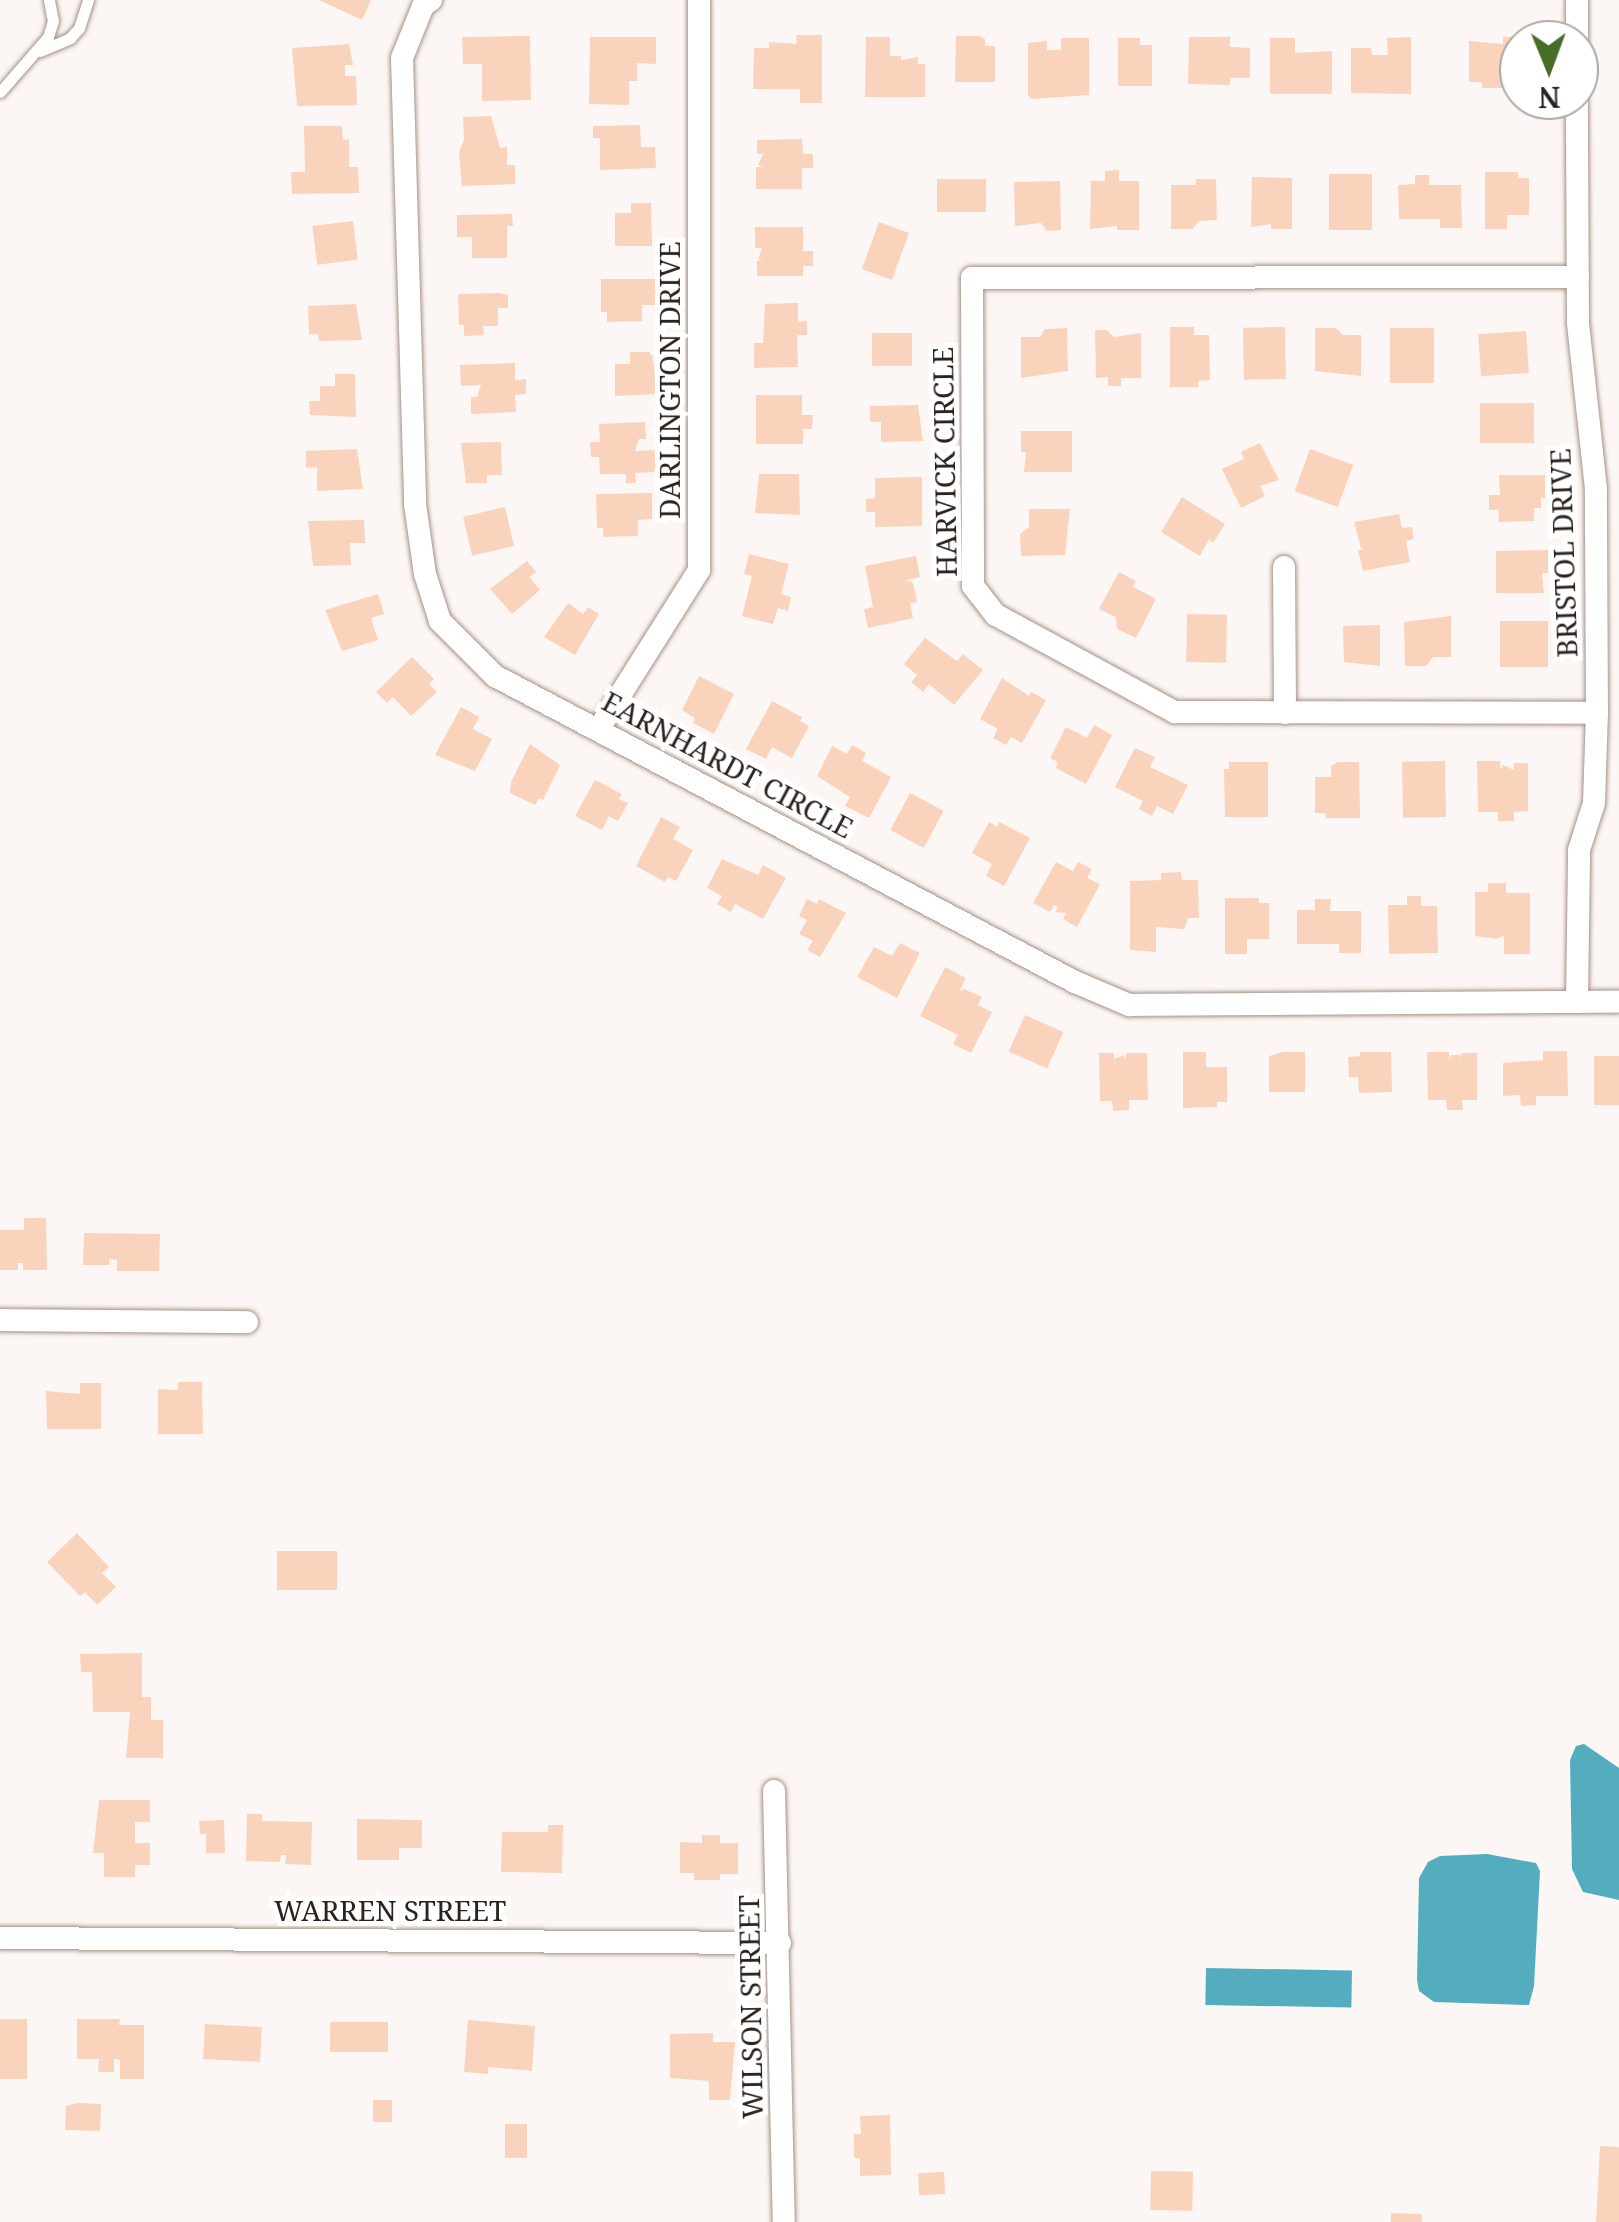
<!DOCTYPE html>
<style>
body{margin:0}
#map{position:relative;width:1619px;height:2222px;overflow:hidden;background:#fcf7f4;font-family:"Noto Serif",serif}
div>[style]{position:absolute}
.water>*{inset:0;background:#53adbf;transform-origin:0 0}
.building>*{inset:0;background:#fad3bd;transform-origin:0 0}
.roads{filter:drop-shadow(0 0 2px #a69084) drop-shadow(0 0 2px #a69084)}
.lane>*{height:11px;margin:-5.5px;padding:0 5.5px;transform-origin:5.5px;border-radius:5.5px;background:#fff}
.street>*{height:22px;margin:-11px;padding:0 11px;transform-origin:11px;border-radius:11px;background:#fff}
span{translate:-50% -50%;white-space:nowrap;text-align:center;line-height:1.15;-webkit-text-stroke:10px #fff;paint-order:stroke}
.street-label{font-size:28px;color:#2a221d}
.north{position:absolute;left:1499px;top:20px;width:100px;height:100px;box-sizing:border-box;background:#fff;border:2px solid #aaa7a5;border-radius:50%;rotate:179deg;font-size:28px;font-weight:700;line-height:40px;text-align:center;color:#2a221d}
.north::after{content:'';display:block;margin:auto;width:35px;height:45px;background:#466c26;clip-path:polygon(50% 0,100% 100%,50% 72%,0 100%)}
</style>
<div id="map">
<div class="water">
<div style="clip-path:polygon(1584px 1744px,1619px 1768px,1619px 1900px,1583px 1892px,1572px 1869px,1570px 1760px,1576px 1746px)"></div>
<div style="clip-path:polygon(1487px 1854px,1536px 1863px,1540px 1871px,1534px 1986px,1529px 2005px,1434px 2002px,1419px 1991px,1417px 1980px,1419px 1878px,1428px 1862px,1440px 1856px)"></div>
<div style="left:1206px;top:1968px;width:146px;height:37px;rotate:1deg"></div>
</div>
<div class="building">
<div style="clip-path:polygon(319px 0,371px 0,362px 20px)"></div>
<div style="clip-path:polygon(796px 35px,822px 35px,822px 103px,800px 103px,800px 89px,753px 89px,754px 48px,769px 48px,769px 42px,797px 44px)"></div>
<div style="clip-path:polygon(530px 36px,531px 100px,482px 101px,482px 64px,463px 64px,462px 37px)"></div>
<div style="clip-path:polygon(956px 36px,979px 36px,985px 39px,985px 46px,995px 46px,995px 82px,955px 82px)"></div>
<div style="clip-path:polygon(590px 37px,656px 37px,656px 64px,637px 63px,637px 81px,629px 81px,629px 105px,589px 104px)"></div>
<div style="clip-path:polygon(866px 37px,890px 37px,890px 56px,901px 56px,901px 60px,918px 57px,918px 64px,925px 64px,925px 97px,865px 97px)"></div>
<div style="clip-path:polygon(1189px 37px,1230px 37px,1230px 47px,1250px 48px,1250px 78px,1230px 78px,1230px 85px,1188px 84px)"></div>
<div style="clip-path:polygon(1411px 37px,1411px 94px,1351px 93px,1351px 48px,1371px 48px,1372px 55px,1388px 55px,1387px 38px)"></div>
<div style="clip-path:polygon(1503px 37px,1519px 37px,1519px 82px,1508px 82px,1508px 88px,1482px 88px,1482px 82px,1469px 82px,1469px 41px,1503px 44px)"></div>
<div style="clip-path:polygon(1061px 38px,1089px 38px,1089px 95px,1032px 99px,1028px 95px,1028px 43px,1047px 41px,1047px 50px,1061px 50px)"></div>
<div style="clip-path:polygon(1118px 38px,1140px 38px,1140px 45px,1152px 45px,1152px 86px,1118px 86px)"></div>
<div style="clip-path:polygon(1270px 38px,1295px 38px,1295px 53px,1332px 51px,1332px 94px,1270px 94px)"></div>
<div style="clip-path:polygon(349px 44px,353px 65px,345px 65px,345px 76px,356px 76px,357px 105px,297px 106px,292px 48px)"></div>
<div style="clip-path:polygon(491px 116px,500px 148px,507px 147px,507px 165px,515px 165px,515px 184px,462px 186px,459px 152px,464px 140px,463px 117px)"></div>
<div style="clip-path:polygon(640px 125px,641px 147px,655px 147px,656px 168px,600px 170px,600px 138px,593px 138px,593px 126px)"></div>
<div style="clip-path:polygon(304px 126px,342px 126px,343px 140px,349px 139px,349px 167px,358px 167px,359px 193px,292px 194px,291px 172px,305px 172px)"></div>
<div style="clip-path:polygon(802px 139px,803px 154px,813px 154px,813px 168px,802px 168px,802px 189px,756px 189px,756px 167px,763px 167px,758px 165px,763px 154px,757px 154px,757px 140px)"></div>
<div style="clip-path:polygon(1119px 170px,1119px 181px,1139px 181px,1139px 230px,1117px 230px,1117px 226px,1090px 229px,1091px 181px,1105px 181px,1105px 171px)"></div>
<div style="clip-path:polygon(1485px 172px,1518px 172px,1518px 178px,1529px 178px,1529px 215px,1507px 215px,1507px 229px,1485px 229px)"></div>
<div style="left:1329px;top:174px;width:43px;height:56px"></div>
<div style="clip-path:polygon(1415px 175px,1429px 175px,1429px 185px,1461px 185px,1462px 228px,1440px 228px,1440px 219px,1399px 219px,1398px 185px,1415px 184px)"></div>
<div style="clip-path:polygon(1252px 177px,1292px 178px,1292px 229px,1271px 229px,1271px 224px,1251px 227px)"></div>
<div style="left:937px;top:179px;width:49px;height:33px"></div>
<div style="clip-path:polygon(1196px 179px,1216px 179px,1217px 220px,1199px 221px,1193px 229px,1171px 229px,1171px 185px,1196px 185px)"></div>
<div style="clip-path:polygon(1060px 181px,1061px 230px,1047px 231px,1041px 223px,1015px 226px,1014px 182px)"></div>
<div style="clip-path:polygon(631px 203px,651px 203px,652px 246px,615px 246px,615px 213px,631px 213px)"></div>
<div style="clip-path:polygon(512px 214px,513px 226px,507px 226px,507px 258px,472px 258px,472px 237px,457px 237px,457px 215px)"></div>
<div style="left:353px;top:221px;width:39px;height:41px;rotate:83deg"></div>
<div style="left:879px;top:222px;width:32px;height:50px;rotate:20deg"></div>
<div style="clip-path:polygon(755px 227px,803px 227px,803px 251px,813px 251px,813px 266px,803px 266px,803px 276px,757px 276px,757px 261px,763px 258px,758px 259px,762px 248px,755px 248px)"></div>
<div style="clip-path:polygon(601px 279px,656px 279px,657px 305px,642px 305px,642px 321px,607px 322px,607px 312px,601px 312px)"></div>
<div style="clip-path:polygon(498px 293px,508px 295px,508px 308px,498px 308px,498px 326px,483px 326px,484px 335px,464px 336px,464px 325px,459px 325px,458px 294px)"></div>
<div style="clip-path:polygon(798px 303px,798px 322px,807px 321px,807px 335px,797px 335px,798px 367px,754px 368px,754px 343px,763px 343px,765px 304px)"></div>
<div style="clip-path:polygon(356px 304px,362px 340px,319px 341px,318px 334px,309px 334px,308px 306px)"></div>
<div style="clip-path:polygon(1170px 327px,1194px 327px,1194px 335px,1209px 335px,1210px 380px,1198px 381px,1198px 387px,1170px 387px)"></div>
<div style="left:1285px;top:327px;width:52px;height:42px;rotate:89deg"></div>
<div style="clip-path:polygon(1067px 328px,1068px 371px,1021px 378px,1021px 337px,1040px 337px,1045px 329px)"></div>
<div style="clip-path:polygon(1315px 328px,1336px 328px,1343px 335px,1361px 335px,1361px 376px,1315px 371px)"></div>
<div style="left:1390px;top:328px;width:44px;height:55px"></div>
<div style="clip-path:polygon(1095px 330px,1107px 330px,1114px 337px,1141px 333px,1141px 378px,1121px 378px,1121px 386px,1108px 386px,1108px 377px,1096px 378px)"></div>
<div style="left:1526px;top:331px;width:42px;height:48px;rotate:86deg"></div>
<div style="left:872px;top:333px;width:40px;height:33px"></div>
<div style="clip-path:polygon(630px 352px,652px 352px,657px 394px,615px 396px,615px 364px,630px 364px)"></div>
<div style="clip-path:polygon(515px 363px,515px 380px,526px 379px,526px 394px,515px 395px,516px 412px,471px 414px,471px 397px,477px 397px,481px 385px,461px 386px,460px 365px)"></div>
<div style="clip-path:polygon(335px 374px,355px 374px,356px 417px,310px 415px,309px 401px,320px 401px,320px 386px,335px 386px)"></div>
<div style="clip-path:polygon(756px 395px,802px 395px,802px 415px,813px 415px,812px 429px,803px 429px,803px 444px,756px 444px)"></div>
<div style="left:1534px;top:403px;width:40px;height:54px;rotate:90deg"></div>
<div style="clip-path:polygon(918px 405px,923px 441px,881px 442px,881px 422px,870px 422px,870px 406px)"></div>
<div style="clip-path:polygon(645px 422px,646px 439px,639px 439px,635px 451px,656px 450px,656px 472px,635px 473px,636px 483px,626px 483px,626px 474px,600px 474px,599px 457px,591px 457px,590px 442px,600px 442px,599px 424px)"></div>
<div style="clip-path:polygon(1021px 431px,1072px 431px,1072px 472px,1024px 472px,1026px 452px,1021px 452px)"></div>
<div style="clip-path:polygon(501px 442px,502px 475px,487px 475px,487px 483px,466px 483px,461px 443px)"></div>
<div style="clip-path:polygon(1260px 443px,1279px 480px,1260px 486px,1265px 496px,1241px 508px,1222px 469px,1244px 459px,1241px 452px)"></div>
<div style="clip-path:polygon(357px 449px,363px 489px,317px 491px,317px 467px,306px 468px,306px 451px)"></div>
<div style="left:1310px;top:449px;width:46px;height:45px;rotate:20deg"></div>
<div style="clip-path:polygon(759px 474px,799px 474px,800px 515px,755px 513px)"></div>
<div style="clip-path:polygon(1499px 475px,1545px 475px,1545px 498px,1541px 498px,1541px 508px,1534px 508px,1534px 521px,1499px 522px,1498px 510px,1489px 510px,1489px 495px,1500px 495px)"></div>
<div style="clip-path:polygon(922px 477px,922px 526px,875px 527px,875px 512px,866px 512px,866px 499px,875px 498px,875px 478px)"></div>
<div style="clip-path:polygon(652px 493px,652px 519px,638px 520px,638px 536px,603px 537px,603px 528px,597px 528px,596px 494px)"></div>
<div style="clip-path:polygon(1182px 497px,1225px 524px,1213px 543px,1209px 539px,1200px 556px,1161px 532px)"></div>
<div style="left:505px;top:507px;width:40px;height:43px;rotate:77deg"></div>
<div style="clip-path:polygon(1029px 509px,1070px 509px,1065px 555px,1021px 556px,1020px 534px,1029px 527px)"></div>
<div style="clip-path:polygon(1399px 514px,1402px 528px,1412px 527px,1414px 539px,1406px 541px,1410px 562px,1363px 571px,1358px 550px,1365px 549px,1361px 548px,1354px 522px)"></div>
<div style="clip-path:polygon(364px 520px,365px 543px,350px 543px,351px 565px,313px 566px,308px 521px)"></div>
<div style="clip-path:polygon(1548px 550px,1548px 573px,1542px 573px,1544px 593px,1496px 593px,1496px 551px)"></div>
<div style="clip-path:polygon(749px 554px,789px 564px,781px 594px,791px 597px,788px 611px,778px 608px,773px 624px,742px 616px,752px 576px,744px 574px)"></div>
<div style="clip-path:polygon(916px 556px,920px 577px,907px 580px,913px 583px,917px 602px,910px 603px,913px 618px,868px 628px,864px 609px,873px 607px,865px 566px)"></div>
<div style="clip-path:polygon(527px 561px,536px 572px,529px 577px,540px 590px,512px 614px,490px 589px)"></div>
<div style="clip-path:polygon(1119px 572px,1136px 581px,1133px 587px,1156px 599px,1136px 638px,1117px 629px,1116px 617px,1099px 609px)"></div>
<div style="clip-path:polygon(378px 594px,384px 614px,371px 618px,378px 640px,342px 651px,325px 610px)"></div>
<div style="clip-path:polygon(568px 603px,583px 614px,588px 607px,599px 614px,575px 655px,544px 637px)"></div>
<div style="left:1187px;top:614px;width:40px;height:48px;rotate:1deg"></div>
<div style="clip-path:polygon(1451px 616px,1451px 657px,1433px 657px,1426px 666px,1405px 666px,1404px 622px)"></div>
<div style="left:1500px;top:621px;width:48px;height:46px"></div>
<div style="clip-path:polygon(1380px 625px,1380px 666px,1344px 662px,1343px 626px)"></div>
<div style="clip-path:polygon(925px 638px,957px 661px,963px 654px,983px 670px,954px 705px,929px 684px,923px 692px,911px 682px,917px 675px,904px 664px)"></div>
<div style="clip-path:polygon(412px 657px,434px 679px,429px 684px,437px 692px,411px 716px,393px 697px,387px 703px,376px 692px)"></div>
<div style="clip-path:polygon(699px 676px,734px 694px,714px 734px,693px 723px,695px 718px,682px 710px)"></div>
<div style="clip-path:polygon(1002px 678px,1029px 696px,1031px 692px,1046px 700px,1022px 743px,1011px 737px,1006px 745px,993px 738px,998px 729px,980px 719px)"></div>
<div style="clip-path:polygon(772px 701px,802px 717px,800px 721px,809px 726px,792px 758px,772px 747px,766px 759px,746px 749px)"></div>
<div style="clip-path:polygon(461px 707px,479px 717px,473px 729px,492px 739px,475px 771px,435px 755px)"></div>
<div style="clip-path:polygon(1094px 725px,1112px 735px,1086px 784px,1056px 768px,1058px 762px,1050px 758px,1066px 727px,1087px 738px)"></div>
<div style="clip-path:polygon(530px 744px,560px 765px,543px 800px,539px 798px,535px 805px,510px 793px,511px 782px)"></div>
<div style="clip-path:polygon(852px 745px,866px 753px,862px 761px,891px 777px,869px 818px,845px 806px,850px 797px,817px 776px,832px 746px,847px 754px)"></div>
<div style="clip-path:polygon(1135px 748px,1155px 757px,1150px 767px,1188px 785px,1173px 814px,1157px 806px,1152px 816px,1139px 809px,1143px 801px,1115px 787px)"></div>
<div style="left:1445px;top:761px;width:56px;height:43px;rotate:89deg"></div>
<div style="clip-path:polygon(1477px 761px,1500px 761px,1501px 770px,1503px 765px,1514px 770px,1514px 763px,1528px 763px,1528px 811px,1514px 812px,1514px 821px,1498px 821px,1498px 812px,1478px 812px)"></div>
<div style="clip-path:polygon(1229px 762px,1268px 762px,1268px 817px,1225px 817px,1224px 769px,1229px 769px)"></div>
<div style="clip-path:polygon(1338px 762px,1359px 762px,1360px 818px,1326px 818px,1325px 813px,1315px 813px,1315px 777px,1331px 777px,1331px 766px)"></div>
<div style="clip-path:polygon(595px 780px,622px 794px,619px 799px,628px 803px,618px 821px,609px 816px,602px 830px,575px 816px)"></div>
<div style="left:910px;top:793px;width:38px;height:42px;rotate:28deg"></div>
<div style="clip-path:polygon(661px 817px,680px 827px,673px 839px,693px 850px,676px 881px,668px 877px,665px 882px,636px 866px)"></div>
<div style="clip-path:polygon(989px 822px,997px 827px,999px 822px,1030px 838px,1004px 886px,986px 876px,992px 864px,972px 853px)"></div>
<div style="clip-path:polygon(722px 859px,758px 875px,763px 865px,786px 878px,763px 919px,735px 904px,731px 912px,717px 904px,722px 896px,707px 888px)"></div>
<div style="clip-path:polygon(1056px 862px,1073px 871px,1078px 862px,1092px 869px,1087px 878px,1100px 884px,1077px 927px,1063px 919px,1066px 913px,1055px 912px,1058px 907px,1054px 905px,1050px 912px,1033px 903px)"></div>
<div style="clip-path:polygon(1181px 872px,1182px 880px,1198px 880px,1199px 918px,1188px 918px,1184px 929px,1156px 927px,1156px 952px,1130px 950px,1130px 881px,1161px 880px,1161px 873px)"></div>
<div style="clip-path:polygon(1488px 883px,1506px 883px,1506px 893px,1530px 893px,1530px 954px,1504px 954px,1504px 935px,1497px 939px,1475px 936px,1475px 892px,1488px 892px)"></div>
<div style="clip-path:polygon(1407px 896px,1421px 896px,1421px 906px,1437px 906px,1438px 953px,1389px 954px,1388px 905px,1407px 905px)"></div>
<div style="clip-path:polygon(1225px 898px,1259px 898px,1259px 903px,1269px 903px,1269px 939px,1247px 939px,1247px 954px,1225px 954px)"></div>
<div style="clip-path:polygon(807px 899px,817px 904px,819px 899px,846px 913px,820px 957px,807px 950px,813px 941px,799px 934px,807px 920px,799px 916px)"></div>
<div style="clip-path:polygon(1315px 899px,1331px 899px,1330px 911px,1361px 911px,1361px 953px,1339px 953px,1339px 944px,1297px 944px,1297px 910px,1315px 910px)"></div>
<div style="clip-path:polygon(900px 943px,920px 953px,897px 998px,857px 977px,874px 947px,892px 956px)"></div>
<div style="clip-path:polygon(945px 967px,966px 978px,959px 992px,964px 989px,982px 997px,978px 1005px,992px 1012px,971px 1053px,953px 1044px,958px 1035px,920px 1016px)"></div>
<div style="left:1025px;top:1015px;width:42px;height:40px;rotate:24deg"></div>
<div style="clip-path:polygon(1543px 1051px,1567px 1051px,1568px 1096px,1536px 1096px,1536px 1105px,1521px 1106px,1520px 1095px,1503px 1096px,1503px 1063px,1543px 1060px)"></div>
<div style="clip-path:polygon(1183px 1052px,1206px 1052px,1206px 1067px,1227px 1067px,1227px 1102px,1217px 1102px,1217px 1107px,1183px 1108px)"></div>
<div style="clip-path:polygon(1283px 1052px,1305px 1052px,1305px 1092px,1269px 1092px,1269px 1056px)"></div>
<div style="clip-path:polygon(1360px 1052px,1391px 1052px,1392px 1092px,1359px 1093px,1358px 1077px,1349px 1077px,1348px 1057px,1360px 1056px)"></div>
<div style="clip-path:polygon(1427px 1052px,1449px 1052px,1449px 1060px,1451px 1055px,1460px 1055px,1460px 1060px,1462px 1053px,1477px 1053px,1477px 1100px,1462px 1100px,1463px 1110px,1447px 1110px,1446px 1100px,1428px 1100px)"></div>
<div style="clip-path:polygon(1099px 1053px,1114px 1053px,1114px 1059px,1124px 1055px,1124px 1060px,1127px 1053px,1147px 1053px,1148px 1100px,1129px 1100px,1129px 1110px,1113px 1111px,1112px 1101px,1100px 1101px)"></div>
<div style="left:1594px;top:1056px;width:25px;height:49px"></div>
<div style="clip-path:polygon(24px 1218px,46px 1218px,47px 1270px,23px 1270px,23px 1263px,18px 1263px,18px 1270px,0 1270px,0 1230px,24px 1230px)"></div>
<div style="clip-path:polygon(84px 1233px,160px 1234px,159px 1271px,117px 1271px,117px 1260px,109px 1259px,109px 1265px,83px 1265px)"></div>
<div style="clip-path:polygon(178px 1382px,202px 1382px,203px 1434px,158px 1434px,158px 1389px,178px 1390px)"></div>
<div style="clip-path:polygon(80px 1383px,101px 1383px,101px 1429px,47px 1429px,46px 1391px,80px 1394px)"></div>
<div style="clip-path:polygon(77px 1533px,109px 1567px,102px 1573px,116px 1587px,97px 1605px,85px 1592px,80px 1596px,47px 1562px)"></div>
<div style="left:277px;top:1551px;width:60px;height:39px"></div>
<div style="clip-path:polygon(142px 1653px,142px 1697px,151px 1697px,151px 1720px,163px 1720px,163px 1758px,126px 1758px,130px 1712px,93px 1712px,92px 1672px,81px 1672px,80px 1654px)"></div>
<div style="clip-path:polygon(99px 1800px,150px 1800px,150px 1822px,135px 1822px,135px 1843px,150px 1843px,150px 1865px,135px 1865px,135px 1877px,104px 1877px,104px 1853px,93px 1853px)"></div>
<div style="clip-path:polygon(247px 1814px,262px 1814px,262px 1821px,312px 1822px,311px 1865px,285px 1864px,286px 1855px,281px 1855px,280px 1862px,246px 1861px)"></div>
<div style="clip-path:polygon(357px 1819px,422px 1820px,422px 1848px,399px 1848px,399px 1860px,357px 1860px)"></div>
<div style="clip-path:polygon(224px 1820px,225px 1853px,206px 1853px,206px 1834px,200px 1834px,199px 1821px)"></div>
<div style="clip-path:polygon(548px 1825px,563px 1825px,562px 1873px,501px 1872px,502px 1832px,548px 1832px)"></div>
<div style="clip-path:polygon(702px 1835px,720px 1835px,720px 1843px,738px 1843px,738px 1874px,720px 1874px,720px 1880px,694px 1880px,694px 1873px,680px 1873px,680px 1842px,702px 1843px)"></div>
<div style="left:27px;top:2019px;width:60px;height:27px;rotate:90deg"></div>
<div style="clip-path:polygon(77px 2019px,120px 2019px,119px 2025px,144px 2025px,144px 2079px,120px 2079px,120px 2060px,114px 2059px,114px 2072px,98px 2072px,99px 2059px,77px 2059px)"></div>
<div style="clip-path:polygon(468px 2020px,535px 2026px,532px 2071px,488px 2067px,488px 2074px,464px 2072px)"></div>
<div style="left:330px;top:2022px;width:58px;height:30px"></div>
<div style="left:205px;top:2024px;width:57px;height:35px;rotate:3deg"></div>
<div style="clip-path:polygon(713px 2033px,713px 2042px,735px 2042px,730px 2100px,709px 2100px,709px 2081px,670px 2078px,670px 2034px)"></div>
<div style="left:373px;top:2100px;width:19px;height:22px"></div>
<div style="clip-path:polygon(77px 2103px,101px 2104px,100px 2131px,65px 2130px,66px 2106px)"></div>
<div style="clip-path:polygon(890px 2115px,891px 2175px,860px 2176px,860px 2158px,854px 2158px,854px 2134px,861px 2134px,860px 2116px)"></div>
<div style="left:505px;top:2124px;width:22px;height:34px"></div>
<div style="clip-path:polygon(1600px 2146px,1619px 2147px,1619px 2222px,1596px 2222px)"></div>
<div style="left:1151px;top:2171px;width:42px;height:39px;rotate:1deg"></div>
<div style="left:944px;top:2172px;width:22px;height:26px;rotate:87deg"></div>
<div style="left:1391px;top:2213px;width:31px;height:9px;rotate:2deg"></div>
</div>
<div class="roads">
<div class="lane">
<div style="left:40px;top:51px;width:33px;rotate:-23deg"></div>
<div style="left:70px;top:38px;width:13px;rotate:-48deg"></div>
<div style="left:79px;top:28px;width:29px;rotate:-72deg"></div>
<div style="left:0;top:92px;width:73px;rotate:-48.9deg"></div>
<div style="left:48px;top:37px;width:17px;rotate:-73deg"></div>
<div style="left:53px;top:21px;width:21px;rotate:-101deg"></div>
</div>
<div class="street">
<div style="left:431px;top:0;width:10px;rotate:143deg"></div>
<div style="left:423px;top:6px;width:56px;rotate:112deg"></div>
<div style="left:402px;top:58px;width:446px;rotate:88.3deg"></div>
<div style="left:415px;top:504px;width:71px;rotate:81.9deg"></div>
<div style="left:425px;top:574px;width:49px;rotate:72.3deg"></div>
<div style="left:440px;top:621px;width:78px;rotate:45deg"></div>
<div style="left:495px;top:676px;width:656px;rotate:27.82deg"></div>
<div style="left:1075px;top:982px;width:59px;rotate:23.1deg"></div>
<div style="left:1129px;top:1005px;width:490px;rotate:-0.4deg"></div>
<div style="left:1577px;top:0;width:40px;rotate:90deg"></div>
<div style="left:1578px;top:277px;width:606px;rotate:179.91deg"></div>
<div style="left:972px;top:278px;width:308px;rotate:89.8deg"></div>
<div style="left:973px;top:586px;width:37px;rotate:52deg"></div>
<div style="left:996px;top:615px;width:204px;rotate:28.5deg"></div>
<div style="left:1175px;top:712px;width:422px;rotate:0.1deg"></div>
<div style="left:1284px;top:567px;width:146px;rotate:89.6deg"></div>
<div style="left:598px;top:730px;width:189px;rotate:-57.7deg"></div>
<div style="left:699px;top:570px;width:570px;rotate:-90deg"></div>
<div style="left:1577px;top:1002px;width:152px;rotate:-89.2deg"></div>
<div style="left:1579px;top:850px;width:49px;rotate:-72.3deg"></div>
<div style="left:1594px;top:803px;width:90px;rotate:-88.1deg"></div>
<div style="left:1597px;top:713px;width:224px;rotate:-90.3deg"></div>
<div style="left:1596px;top:489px;width:168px;rotate:-96.2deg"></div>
<div style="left:1578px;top:322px;width:222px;rotate:-90.3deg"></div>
<div style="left:0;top:1320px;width:247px;rotate:0.5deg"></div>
<div style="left:774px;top:1791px;width:431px;rotate:88.7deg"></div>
<div style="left:0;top:1938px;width:780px;rotate:0.37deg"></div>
</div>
</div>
<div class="street-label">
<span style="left:669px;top:380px;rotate:-90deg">DARLINGTON DRIVE</span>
<span style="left:944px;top:462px;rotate:-91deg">HARVICK CIRCLE</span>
<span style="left:1563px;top:553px;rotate:-92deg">BRISTOL DRIVE</span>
<span style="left:728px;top:764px;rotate:28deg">EARNHARDT CIRCLE</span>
<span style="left:390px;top:1910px">WARREN STREET</span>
<span style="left:750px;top:2007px;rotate:-91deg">WILSON STREET</span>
</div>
<div class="north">N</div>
</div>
